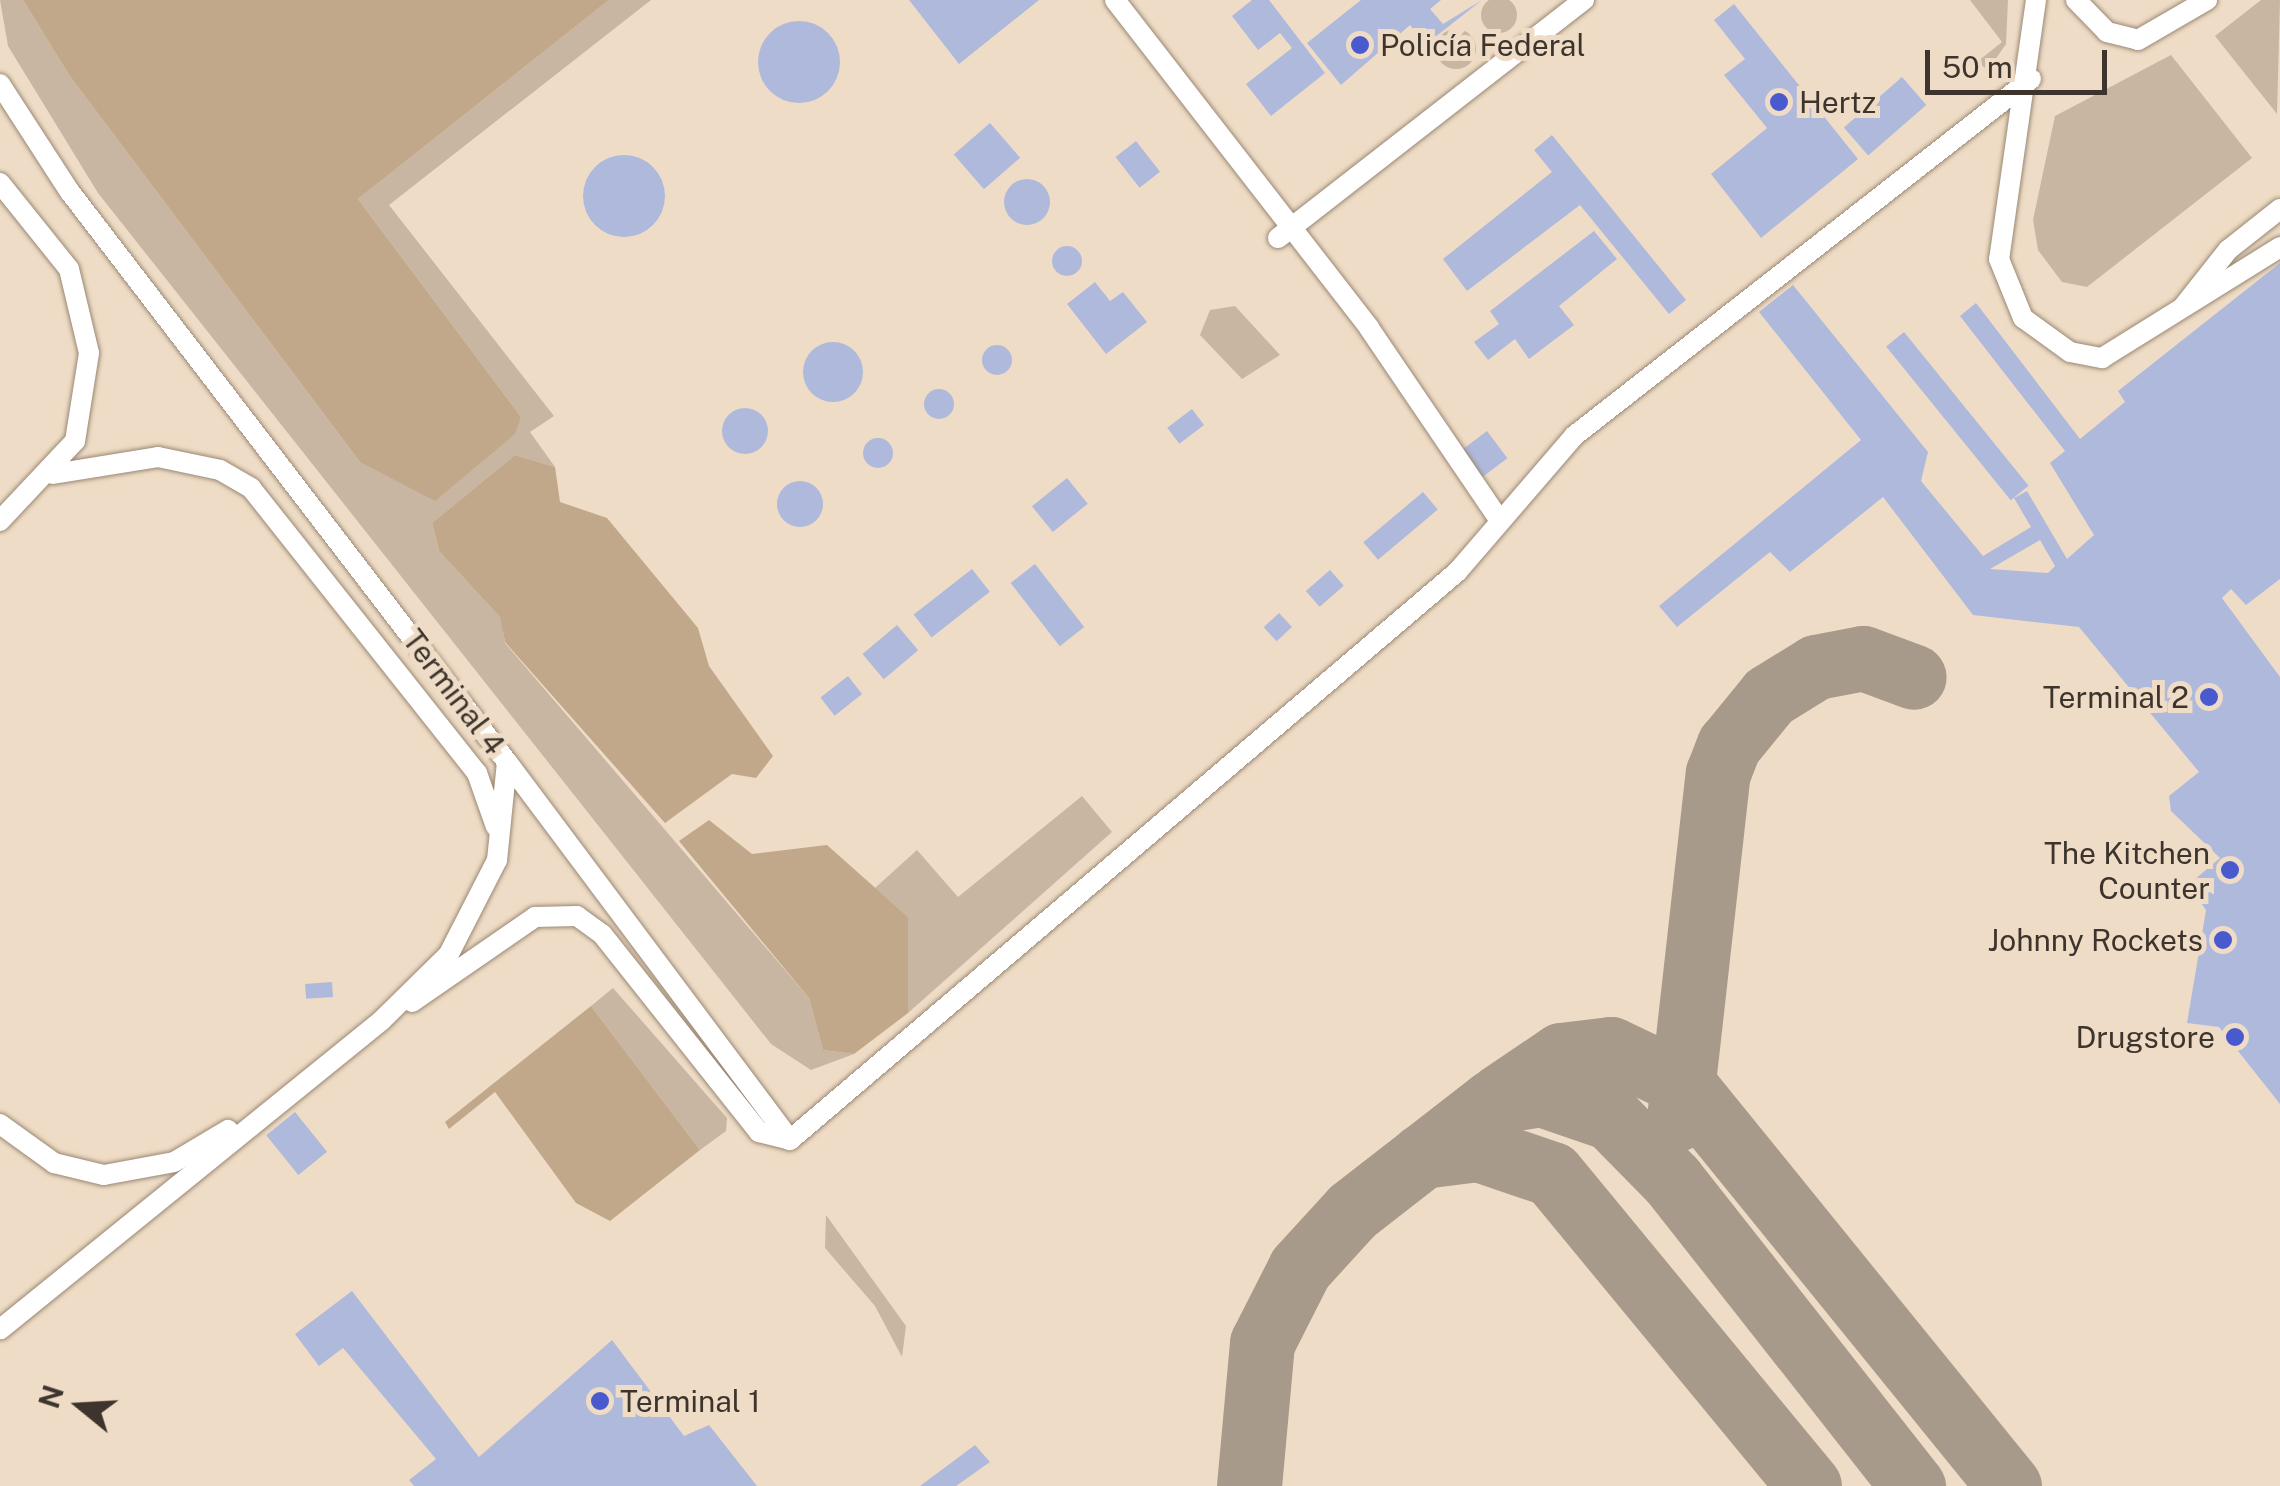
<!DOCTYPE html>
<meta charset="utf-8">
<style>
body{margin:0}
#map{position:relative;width:2280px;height:1486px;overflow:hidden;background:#efdcc6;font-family:"Public Sans",sans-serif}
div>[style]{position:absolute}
.green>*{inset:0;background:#c8b6a2}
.round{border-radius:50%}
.forest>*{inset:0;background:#c2a88a}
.taxiway>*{height:65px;margin:-32.5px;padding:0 32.5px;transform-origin:32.5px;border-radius:32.5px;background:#a89a8a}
.building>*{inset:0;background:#afb9dc;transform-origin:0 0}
.roads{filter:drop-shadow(0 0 2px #9a8874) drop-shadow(0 0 2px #9a8874)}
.street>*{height:20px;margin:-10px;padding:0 10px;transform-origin:10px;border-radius:10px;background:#fff}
.dots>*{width:28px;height:28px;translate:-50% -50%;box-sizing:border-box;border:5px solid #efdcc6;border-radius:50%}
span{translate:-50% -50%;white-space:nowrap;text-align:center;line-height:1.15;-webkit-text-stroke:10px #efdcc6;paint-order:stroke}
.poi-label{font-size:30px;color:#3d352d}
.left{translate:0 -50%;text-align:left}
.right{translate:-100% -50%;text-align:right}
.street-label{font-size:30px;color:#3d352d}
.north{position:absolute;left:30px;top:1356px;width:100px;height:100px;-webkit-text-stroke:8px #efdcc6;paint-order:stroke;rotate:288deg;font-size:28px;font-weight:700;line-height:40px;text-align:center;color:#3d352d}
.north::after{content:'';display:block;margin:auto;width:35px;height:45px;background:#3d352d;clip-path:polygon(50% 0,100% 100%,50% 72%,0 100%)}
.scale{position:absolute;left:1925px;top:50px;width:182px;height:45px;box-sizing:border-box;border:5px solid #3d352d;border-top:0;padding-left:12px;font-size:30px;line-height:35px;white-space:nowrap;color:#3d352d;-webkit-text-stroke:8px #efdcc6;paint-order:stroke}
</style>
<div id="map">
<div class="green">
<div class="round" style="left:1481px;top:-3px;width:36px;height:36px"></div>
<div style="clip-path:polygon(0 0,23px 0,69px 75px,360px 462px,521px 417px,358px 199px,609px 0,651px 0,389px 205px,554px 416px,530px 432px,555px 467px,515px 455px,432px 523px,439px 551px,501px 618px,505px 643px,809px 998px,823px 1050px,854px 1054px,811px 1070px,771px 1044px,98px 193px,8px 46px)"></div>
<div style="clip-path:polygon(1970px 0,2008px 0,2006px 44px,1988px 70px,1977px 62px,2002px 42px)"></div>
<div style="clip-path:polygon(2261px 0,2280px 0,2277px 114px,2215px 36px)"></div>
<div class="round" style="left:1436px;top:29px;width:40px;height:40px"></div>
<div style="clip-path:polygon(2171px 55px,2252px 158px,2087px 287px,2062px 282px,2038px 250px,2033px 220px,2055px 116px)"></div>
<div style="clip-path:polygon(1235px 306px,1280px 355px,1242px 379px,1200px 335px,1210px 310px)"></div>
<div style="clip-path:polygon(1082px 796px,1112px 832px,908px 1013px,908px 917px,875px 888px,917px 850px,958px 897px)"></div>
<div style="clip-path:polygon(613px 988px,727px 1118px,726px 1131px,700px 1150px,591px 1006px)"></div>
<div style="clip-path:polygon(826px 1215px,906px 1326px,902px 1357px,875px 1306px,825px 1248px)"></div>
</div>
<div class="forest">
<div style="clip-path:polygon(23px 0,609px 0,358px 199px,521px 417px,515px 434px,435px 501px,360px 462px,69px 75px)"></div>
<div style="clip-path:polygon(515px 455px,555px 467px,560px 502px,607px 518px,698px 628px,709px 666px,773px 756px,756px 778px,732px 774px,665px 823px,505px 642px,500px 617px,439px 551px,432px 523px)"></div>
<div style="clip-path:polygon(709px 820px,752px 854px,827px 845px,908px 917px,908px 1013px,854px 1054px,823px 1050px,809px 998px,679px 841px)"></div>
<div style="clip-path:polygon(591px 1006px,700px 1150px,610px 1221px,576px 1203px,495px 1092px,449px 1129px,445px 1122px)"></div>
</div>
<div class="taxiway">
<div style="left:1499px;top:1097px;width:75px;rotate:-34.1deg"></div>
<div style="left:1561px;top:1055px;width:50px;rotate:-6.8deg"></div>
<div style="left:1611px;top:1049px;width:79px;rotate:25.6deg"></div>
<div style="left:1682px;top:1083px;width:519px;rotate:50.94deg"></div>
<div style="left:1679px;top:1118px;width:347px;rotate:-83.6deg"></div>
<div style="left:1718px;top:773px;width:30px;rotate:-69deg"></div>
<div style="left:1729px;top:745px;width:63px;rotate:-50.8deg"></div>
<div style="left:1769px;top:696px;width:55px;rotate:-31.7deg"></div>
<div style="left:1816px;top:667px;width:48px;rotate:-10.8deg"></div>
<div style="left:1863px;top:658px;width:54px;rotate:20.4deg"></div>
<div style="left:1422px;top:1156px;width:56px;rotate:-7.1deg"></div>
<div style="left:1478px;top:1149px;width:78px;rotate:18.7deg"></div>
<div style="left:1552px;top:1174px;width:404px;rotate:50.5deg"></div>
<div style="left:1249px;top:1486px;width:144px;rotate:-84.8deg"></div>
<div style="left:1262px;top:1343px;width:84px;rotate:-63.1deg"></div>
<div style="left:1300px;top:1268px;width:77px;rotate:-47.6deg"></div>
<div style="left:1352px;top:1211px;width:177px;rotate:-37.9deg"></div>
<div style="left:1492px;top:1102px;width:50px;rotate:-9.3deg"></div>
<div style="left:1541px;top:1094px;width:74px;rotate:18.9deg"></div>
<div style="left:1611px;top:1118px;width:87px;rotate:45.5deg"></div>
<div style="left:1672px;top:1180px;width:390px;rotate:51.8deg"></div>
</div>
<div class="building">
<div style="clip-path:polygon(909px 0,1039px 0,959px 64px)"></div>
<div style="clip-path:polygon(1252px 0,1269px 0,1325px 73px,1271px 116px,1246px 84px,1292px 48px,1280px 33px,1258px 50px,1232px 16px)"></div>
<div style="clip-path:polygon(1361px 0,1441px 0,1430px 9px,1443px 24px,1482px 0,1425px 45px,1410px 25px,1341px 85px,1307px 43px)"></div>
<div style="clip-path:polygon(1734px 4px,1858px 159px,1761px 238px,1711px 174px,1767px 128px,1724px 75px,1745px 59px,1714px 20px)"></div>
<div class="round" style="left:758px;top:21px;width:82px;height:82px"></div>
<div style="left:1902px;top:77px;width:37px;height:77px;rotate:49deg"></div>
<div style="left:990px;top:123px;width:46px;height:48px;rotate:49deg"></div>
<div style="clip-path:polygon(1552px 135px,1686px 300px,1669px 314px,1580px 205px,1467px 291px,1443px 259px,1552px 172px,1534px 150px)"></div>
<div style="left:1136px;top:141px;width:39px;height:26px;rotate:52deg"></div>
<div class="round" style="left:583px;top:155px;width:82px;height:82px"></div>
<div class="round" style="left:1004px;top:179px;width:46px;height:46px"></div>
<div style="clip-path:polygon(1594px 231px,1617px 259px,1559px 306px,1574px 325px,1529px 359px,1515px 339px,1488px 360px,1474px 342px,1499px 324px,1490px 311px)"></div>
<div class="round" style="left:1052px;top:246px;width:30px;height:30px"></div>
<div style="clip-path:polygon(evenodd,2280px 263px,2280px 579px,2246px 605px,2231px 589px,2222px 598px,2280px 677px,2280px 1104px,2219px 1027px,2187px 1023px,2206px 910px,2188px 885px,2220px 858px,2171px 811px,2169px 796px,2199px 772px,2079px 627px,1973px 615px,1883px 497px,1790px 572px,1770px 552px,1677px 627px,1659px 606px,1861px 440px,1759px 312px,1793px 285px,1928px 452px,1921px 481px,1983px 556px,2031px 527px,2014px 498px,2027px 491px,2067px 559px,2094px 535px,2050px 463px,2065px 451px,1960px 316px,1976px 303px,2080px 439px,2125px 402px,2118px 391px,2280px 263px,2040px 540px,2055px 566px,2048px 573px,1990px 569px,2040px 540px)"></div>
<div style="clip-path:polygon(1095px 282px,1110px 301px,1123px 292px,1147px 322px,1106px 354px,1067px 304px)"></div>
<div style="left:1904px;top:332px;width:198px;height:23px;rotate:51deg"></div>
<div class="round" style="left:803px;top:342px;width:60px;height:60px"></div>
<div class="round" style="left:982px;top:345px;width:30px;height:30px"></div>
<div class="round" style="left:924px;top:389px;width:30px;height:30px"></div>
<div class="round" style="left:722px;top:408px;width:46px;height:46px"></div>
<div style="left:1192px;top:409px;width:20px;height:31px;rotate:53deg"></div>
<div style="left:1487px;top:431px;width:34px;height:36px;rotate:53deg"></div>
<div class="round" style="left:863px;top:438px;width:30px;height:30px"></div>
<div style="left:1067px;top:478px;width:33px;height:45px;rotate:51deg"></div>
<div class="round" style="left:777px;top:481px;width:46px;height:46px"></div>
<div style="left:1423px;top:492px;width:23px;height:78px;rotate:50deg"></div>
<div style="left:1035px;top:564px;width:80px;height:31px;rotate:52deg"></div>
<div style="left:972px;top:569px;width:29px;height:74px;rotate:52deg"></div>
<div style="left:1330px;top:570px;width:21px;height:32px;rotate:49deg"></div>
<div style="left:1279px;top:613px;width:19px;height:21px;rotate:47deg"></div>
<div style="left:897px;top:625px;width:33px;height:45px;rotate:50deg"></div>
<div style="left:848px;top:676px;width:23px;height:35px;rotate:52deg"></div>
<div style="left:332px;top:982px;width:15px;height:27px;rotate:86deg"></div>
<div style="left:295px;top:1112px;width:51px;height:37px;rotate:51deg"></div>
<div style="clip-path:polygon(352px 1291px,479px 1457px,612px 1340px,684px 1436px,709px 1425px,757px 1486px,414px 1486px,409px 1480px,436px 1459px,343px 1348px,319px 1366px,295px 1334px)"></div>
<div style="clip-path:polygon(975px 1445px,990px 1462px,956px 1486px,920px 1486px)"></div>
</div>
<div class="roads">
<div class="street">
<div style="left:1115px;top:0;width:415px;rotate:52.2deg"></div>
<div style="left:1369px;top:328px;width:227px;rotate:55.8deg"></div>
<div style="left:2036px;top:0;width:262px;rotate:98.1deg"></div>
<div style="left:1999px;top:259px;width:64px;rotate:67.9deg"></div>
<div style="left:2023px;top:318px;width:58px;rotate:35.9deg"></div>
<div style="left:2070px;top:352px;width:33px;rotate:11deg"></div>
<div style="left:2102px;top:358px;width:210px;rotate:-31.9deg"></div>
<div style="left:2076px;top:0;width:45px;rotate:45.9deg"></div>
<div style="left:2107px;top:32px;width:32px;rotate:14deg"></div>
<div style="left:2138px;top:40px;width:80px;rotate:-30.1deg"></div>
<div style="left:0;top:84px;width:129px;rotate:57.1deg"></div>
<div style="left:70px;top:192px;width:718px;rotate:52.52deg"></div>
<div style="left:507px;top:762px;width:99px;rotate:95.8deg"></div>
<div style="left:497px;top:860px;width:106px;rotate:117.1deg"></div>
<div style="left:449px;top:954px;width:95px;rotate:135.4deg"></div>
<div style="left:381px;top:1021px;width:490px;rotate:141deg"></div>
<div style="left:0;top:183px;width:110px;rotate:51.3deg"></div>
<div style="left:69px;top:269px;width:86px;rotate:76.6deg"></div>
<div style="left:89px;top:353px;width:89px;rotate:99deg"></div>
<div style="left:75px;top:441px;width:110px;rotate:133.2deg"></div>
<div style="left:1278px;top:238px;width:388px;rotate:-37.9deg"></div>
<div style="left:2183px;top:307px;width:73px;rotate:-51.7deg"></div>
<div style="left:2228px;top:250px;width:66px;rotate:-38.3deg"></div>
<div style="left:53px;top:474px;width:106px;rotate:-9.2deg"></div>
<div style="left:158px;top:457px;width:63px;rotate:11.8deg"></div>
<div style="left:220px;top:470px;width:36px;rotate:30deg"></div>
<div style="left:251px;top:488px;width:364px;rotate:51.6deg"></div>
<div style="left:477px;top:773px;width:57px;rotate:70.6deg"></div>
<div style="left:412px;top:1002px;width:150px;rotate:-34.6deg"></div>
<div style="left:535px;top:917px;width:42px;rotate:-1.4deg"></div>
<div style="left:577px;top:916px;width:31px;rotate:36deg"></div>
<div style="left:602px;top:934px;width:253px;rotate:51.6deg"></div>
<div style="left:759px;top:1132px;width:32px;rotate:14deg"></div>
<div style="left:790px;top:1140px;width:472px;rotate:-126.8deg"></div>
<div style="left:0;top:1124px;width:67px;rotate:35.8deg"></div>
<div style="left:54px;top:1163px;width:51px;rotate:13.5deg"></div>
<div style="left:104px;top:1175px;width:71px;rotate:-10.5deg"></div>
<div style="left:174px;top:1162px;width:63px;rotate:-30.7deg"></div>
<div style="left:790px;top:1140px;width:877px;rotate:-40.42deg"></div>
<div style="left:1458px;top:571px;width:178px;rotate:-49.3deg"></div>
<div style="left:1574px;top:436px;width:580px;rotate:-38deg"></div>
</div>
</div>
<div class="dots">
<div style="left:1360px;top:45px;background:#4959ce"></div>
<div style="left:1779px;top:102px;background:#4959ce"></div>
<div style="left:2209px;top:697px;background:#4959ce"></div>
<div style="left:2230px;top:870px;background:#4959ce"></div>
<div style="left:2223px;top:940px;background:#4959ce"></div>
<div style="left:2235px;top:1037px;background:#4959ce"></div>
<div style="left:600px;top:1401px;background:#4959ce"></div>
</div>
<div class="poi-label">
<span class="left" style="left:1380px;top:45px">Policía Federal</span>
<span class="left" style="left:1799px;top:102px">Hertz</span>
<span class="right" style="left:2189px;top:697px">Terminal 2</span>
<span class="right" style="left:2210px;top:870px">The Kitchen<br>Counter</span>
<span class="right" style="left:2203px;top:940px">Johnny Rockets</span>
<span class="right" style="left:2215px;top:1037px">Drugstore</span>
<span class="left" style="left:620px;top:1401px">Terminal 1</span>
</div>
<div class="street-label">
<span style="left:454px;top:692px;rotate:53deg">Terminal 4</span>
</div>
<div class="north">N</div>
<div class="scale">50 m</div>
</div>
